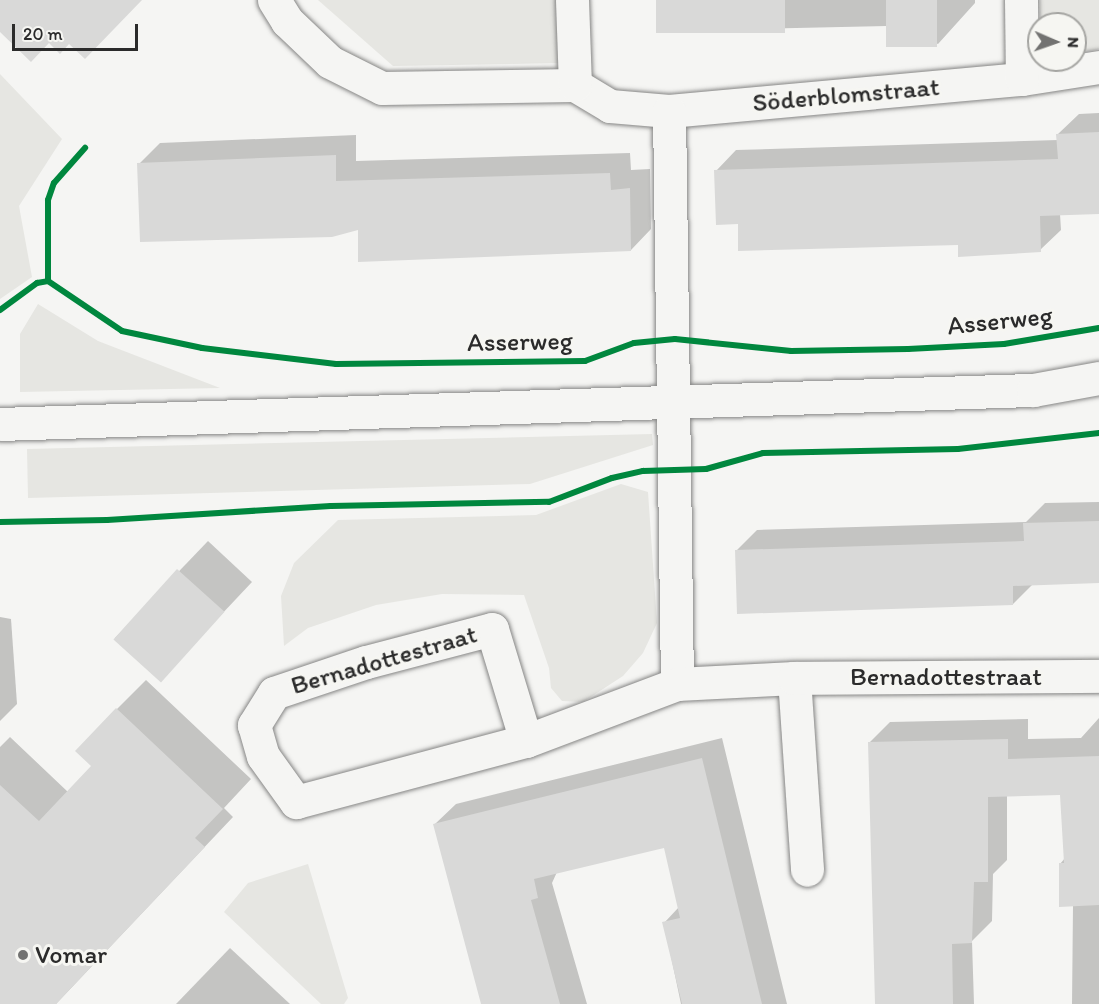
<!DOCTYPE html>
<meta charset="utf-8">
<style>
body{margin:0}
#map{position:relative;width:1099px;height:1004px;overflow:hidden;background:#f5f5f3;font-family:Itim,sans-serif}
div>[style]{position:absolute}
.green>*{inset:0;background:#e6e6e2}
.water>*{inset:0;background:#c3c3c1}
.shadow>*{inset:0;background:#0003}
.building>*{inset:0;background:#d9d9d8;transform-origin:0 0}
.roads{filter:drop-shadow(0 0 2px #868685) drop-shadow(0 0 2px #868685)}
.minor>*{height:33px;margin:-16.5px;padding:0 16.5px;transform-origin:16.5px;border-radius:16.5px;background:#f5f5f3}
.cycleway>*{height:6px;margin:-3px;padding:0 3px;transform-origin:3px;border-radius:3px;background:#00873e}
.dots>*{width:16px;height:16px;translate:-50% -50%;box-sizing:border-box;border:3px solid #f6f6f2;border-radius:50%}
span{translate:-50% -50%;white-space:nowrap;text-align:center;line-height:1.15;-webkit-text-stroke:6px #f6f6f2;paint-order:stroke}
.street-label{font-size:26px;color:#2b2b2b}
.poi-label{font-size:26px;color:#2b2b2b}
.left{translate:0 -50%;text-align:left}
.north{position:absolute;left:1027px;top:12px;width:60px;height:60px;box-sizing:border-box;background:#f6f6f2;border:2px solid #a5a5a2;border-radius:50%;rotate:92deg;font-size:16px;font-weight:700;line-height:24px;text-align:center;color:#2b2b2b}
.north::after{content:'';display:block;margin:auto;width:21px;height:27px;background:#727271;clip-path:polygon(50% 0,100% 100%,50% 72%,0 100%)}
.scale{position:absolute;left:12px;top:24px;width:126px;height:27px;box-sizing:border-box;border:3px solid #2b2b2b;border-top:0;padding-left:8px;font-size:18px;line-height:21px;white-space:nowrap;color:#2b2b2b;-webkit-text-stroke:4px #f6f6f2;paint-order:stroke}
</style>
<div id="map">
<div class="green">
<div style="clip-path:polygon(318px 0,561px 0,560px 63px,393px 66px)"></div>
<div style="clip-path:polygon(1040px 0,1099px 0,1099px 49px,1075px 54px,1075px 24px,1040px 24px)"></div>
<div style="clip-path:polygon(0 74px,62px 139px,19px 206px,32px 277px,0 299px)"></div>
<div style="clip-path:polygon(38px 304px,98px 341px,220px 388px,20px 392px,20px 334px)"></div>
<div style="clip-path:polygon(652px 434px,653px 445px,530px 484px,28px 498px,27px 449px)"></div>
<div style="clip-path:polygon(621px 484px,648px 492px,657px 623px,643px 653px,623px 676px,583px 702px,562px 701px,551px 688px,549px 668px,524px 595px,442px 594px,376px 605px,308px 628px,284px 646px,281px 596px,294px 563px,338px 520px,536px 515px)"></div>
<div style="clip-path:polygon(308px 864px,348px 998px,344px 1004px,321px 1004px,224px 912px,248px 883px)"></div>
</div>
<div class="water">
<div style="clip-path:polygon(0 617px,11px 619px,17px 704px,0 721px)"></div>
</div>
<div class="shadow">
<div style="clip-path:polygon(657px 0,975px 0,975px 3px,938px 44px,887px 26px,658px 31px)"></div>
<div style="clip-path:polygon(1099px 113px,1099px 213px,1060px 214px,1061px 230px,1040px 250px,739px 223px,716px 171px,736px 150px,1058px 140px,1058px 134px,1079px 114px)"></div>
<div style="clip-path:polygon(356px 135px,356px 161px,630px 153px,631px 170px,650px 169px,651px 229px,631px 250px,359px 228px,139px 164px,160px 143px)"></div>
<div style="clip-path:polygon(1099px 502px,1099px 582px,1033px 584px,1013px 604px,736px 551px,757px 530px,1026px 522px,1045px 503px)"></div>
<div style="clip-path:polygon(208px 541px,252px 582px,188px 650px,115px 638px)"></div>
<div style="clip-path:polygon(146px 680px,251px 779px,224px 808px,233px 817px,56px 1004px,0 1004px,0 747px,10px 737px,68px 792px,93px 766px,117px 709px)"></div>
<div style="clip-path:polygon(1099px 718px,1099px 1004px,1072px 1004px,1073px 905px,1060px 864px,1065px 858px,1061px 794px,1007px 795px,1007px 860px,993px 874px,992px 921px,972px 941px,974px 1004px,877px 1004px,869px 743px,890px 722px,1028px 719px,1028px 739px,1081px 738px)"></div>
<div style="clip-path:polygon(722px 738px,787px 1004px,681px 1004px,664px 923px,679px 907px,665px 847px,557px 872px,552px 883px,587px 1004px,482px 1004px,435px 824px,456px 804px)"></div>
<div style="clip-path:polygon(230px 948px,290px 1004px,176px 1004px)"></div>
</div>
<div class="building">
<div style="clip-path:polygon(0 0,142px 0,85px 59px,69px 44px,60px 54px,49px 43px,31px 62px,0 32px)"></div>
<div style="left:656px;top:0;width:129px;height:33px"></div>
<div style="left:886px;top:0;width:51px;height:47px"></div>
<div style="clip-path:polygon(1099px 132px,1099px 214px,1040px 216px,1041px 252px,958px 257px,958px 245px,738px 251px,738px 224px,716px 225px,714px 170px,1058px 159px,1056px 134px)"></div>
<div style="clip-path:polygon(336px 155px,336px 181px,610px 173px,611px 190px,630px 188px,631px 251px,358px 262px,358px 230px,332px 237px,140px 242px,137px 163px)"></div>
<div style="clip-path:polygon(1099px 521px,1099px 583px,1013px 586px,1013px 605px,737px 614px,735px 550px,1024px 541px,1023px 523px)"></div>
<div style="left:177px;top:569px;width:64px;height:95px;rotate:42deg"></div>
<div style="clip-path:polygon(116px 708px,223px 809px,195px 838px,205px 847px,56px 1004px,0 1004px,0 785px,39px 821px,91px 766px,75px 751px)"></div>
<div style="clip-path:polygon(1008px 739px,1008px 759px,1099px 756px,1099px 905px,1059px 907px,1059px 863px,1064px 863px,1060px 795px,988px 797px,988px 882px,974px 882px,972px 943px,952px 944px,953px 1004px,875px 1004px,868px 742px)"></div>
<div style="clip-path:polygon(702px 758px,762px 1004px,682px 1004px,662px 922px,680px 918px,664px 848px,534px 879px,538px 898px,531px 900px,560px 1004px,481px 1004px,433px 824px)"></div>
</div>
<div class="roads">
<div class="minor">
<div style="left:274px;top:0;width:25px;rotate:58deg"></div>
<div style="left:287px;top:21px;width:59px;rotate:43.6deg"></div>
<div style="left:330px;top:62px;width:58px;rotate:26.6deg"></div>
<div style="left:382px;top:88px;width:193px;rotate:-0.9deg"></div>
<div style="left:575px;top:85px;width:41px;rotate:31deg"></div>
<div style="left:610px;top:106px;width:59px;rotate:4.8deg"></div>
<div style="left:669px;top:111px;width:354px;rotate:-5.2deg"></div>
<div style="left:1022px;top:79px;width:78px;rotate:-8.9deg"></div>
<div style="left:572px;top:0;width:85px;rotate:88deg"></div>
<div style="left:1021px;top:0;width:79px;rotate:89.3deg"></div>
<div style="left:669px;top:111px;width:573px;rotate:89.2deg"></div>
<div style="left:0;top:424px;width:1034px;rotate:-1.89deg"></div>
<div style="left:1033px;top:390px;width:67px;rotate:-10.3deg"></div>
<div style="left:794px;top:678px;width:192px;rotate:86.1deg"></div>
<div style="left:526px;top:741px;width:117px;rotate:-106.9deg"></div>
<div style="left:492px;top:629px;width:130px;rotate:165.3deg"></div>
<div style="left:366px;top:662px;width:97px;rotate:161.4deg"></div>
<div style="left:274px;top:693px;width:38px;rotate:122deg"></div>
<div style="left:254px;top:725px;width:32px;rotate:74deg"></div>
<div style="left:263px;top:756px;width:57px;rotate:54.3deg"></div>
<div style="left:296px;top:802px;width:238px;rotate:-14.9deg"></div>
<div style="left:526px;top:741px;width:161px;rotate:-20.7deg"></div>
<div style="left:677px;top:684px;width:117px;rotate:-2.9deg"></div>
<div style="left:794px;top:678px;width:305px;rotate:-0.4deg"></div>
</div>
</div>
<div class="cycleway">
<div style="left:48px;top:281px;width:81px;rotate:-90deg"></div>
<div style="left:48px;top:200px;width:18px;rotate:-71deg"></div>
<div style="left:54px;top:183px;width:47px;rotate:-48.5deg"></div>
<div style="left:0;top:310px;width:46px;rotate:-36.1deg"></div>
<div style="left:37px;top:283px;width:11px;rotate:-10deg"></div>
<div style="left:48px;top:281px;width:89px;rotate:34deg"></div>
<div style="left:122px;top:331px;width:82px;rotate:12deg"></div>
<div style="left:202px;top:348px;width:135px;rotate:6.8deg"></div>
<div style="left:336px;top:364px;width:249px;rotate:-0.7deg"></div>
<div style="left:585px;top:361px;width:52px;rotate:-20.2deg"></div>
<div style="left:634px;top:343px;width:41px;rotate:-5.6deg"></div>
<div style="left:675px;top:339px;width:117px;rotate:5.9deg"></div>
<div style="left:791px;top:351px;width:117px;rotate:-1deg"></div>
<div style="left:908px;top:349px;width:96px;rotate:-3deg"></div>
<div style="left:1004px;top:344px;width:96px;rotate:-9.6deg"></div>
<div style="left:0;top:522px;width:107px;rotate:-1.1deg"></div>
<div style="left:107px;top:520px;width:224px;rotate:-3.6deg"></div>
<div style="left:331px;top:506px;width:218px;rotate:-1.1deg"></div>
<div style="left:549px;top:502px;width:67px;rotate:-20.9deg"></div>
<div style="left:612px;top:478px;width:32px;rotate:-13deg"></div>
<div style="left:643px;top:471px;width:63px;rotate:-1.8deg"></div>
<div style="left:706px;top:469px;width:59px;rotate:-15.7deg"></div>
<div style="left:763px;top:453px;width:195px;rotate:-1.2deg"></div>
<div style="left:958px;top:449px;width:142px;rotate:-6.5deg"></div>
</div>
<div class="dots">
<div style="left:23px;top:955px;background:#727271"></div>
</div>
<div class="street-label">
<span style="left:846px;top:95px;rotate:-5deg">Söderblomstraat</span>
<span style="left:1000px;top:321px;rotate:-6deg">Asserweg</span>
<span style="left:520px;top:342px;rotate:-1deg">Asserweg</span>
<span style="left:384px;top:660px;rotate:-16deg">Bernadottestraat</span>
<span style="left:946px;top:677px">Bernadottestraat</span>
</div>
<div class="poi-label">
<span class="left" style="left:35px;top:955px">Vomar</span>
</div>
<div class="north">N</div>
<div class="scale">20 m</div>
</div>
